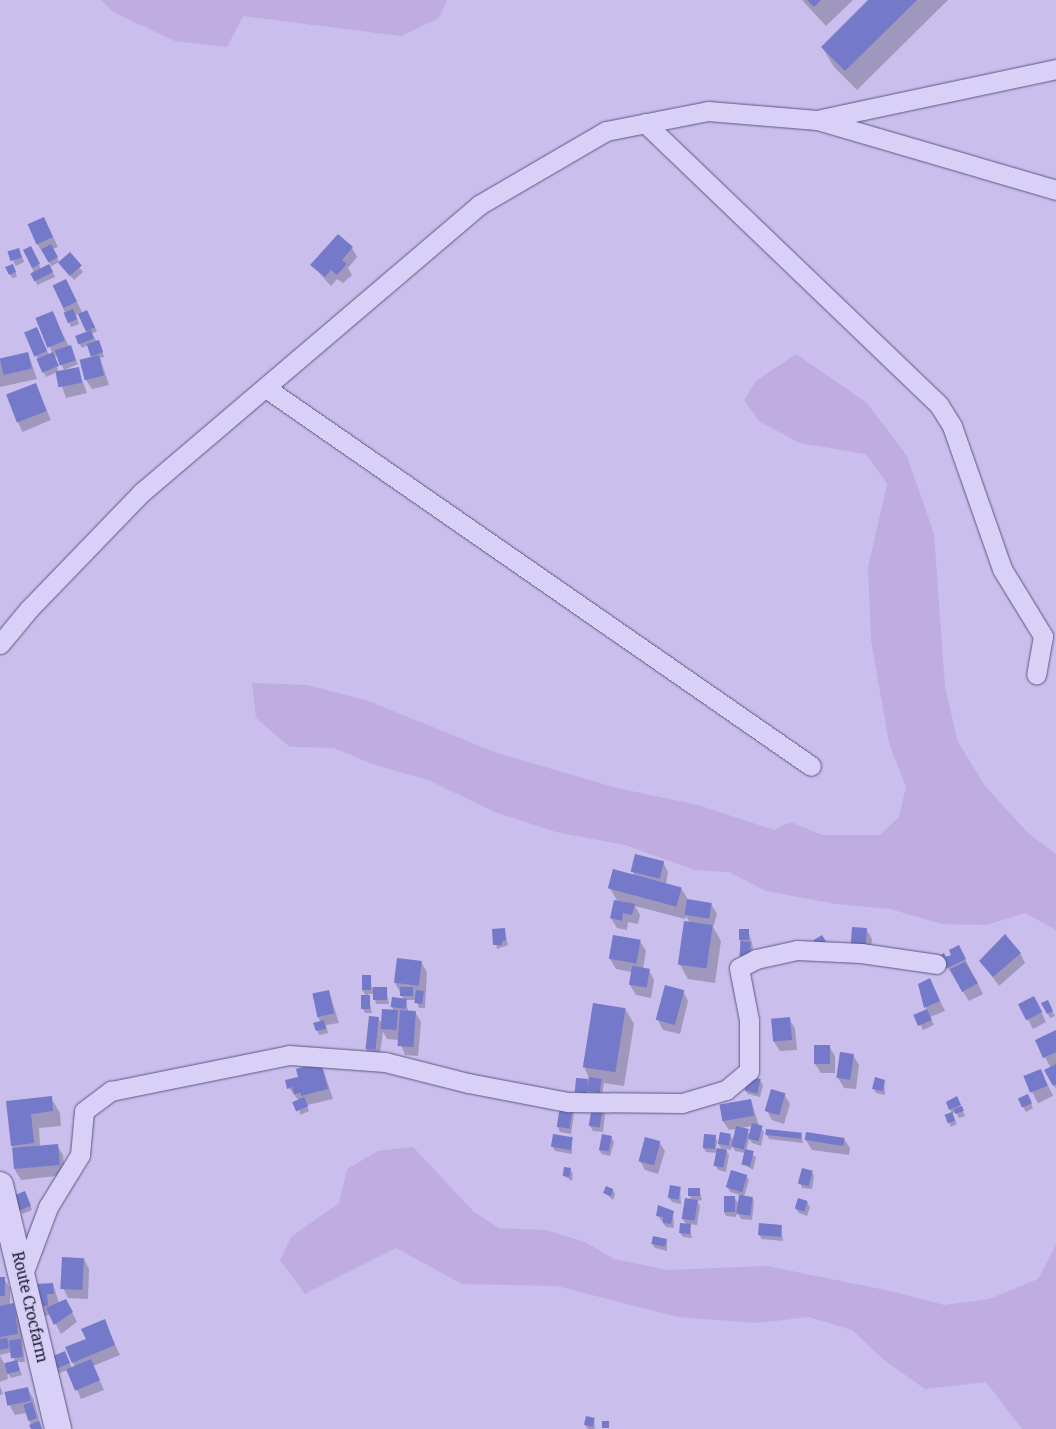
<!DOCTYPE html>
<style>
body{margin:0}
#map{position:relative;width:1056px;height:1429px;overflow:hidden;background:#c9beec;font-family:Merriweather,serif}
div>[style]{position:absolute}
.farmland>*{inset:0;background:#bface1}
.shadow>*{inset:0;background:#0003;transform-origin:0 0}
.building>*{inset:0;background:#7579c9;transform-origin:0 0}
.roads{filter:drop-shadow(0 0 1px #5a5883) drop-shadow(0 0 1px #5a5883)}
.street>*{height:19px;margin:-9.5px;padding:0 9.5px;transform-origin:9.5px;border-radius:9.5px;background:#d9d0f7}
.secondary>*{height:26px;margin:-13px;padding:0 13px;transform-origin:13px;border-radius:13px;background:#d9d0f7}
span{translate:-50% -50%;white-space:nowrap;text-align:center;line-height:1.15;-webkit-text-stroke:4px #d6cdf3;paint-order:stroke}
.street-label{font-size:15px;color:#1c1c33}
</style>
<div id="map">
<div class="farmland">
<div style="clip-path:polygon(101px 0,447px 0,439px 18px,401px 36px,243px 16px,227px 47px,175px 41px,113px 12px)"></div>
<div style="clip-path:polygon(796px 354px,867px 403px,907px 456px,934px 534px,945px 687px,958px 742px,985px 786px,1028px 833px,1056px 854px,1056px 930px,1025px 913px,986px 925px,942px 924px,890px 909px,836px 904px,766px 891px,729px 872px,695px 870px,625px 845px,556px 832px,495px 812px,428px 780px,375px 765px,334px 748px,290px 747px,256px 718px,252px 683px,307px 685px,366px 700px,497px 753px,617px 788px,698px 805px,774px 830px,791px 822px,822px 835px,880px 835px,899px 817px,906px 787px,889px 743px,871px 640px,868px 568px,887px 484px,866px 454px,800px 443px,760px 422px,744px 400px,756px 381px)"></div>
<div style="clip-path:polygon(413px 1147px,474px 1212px,499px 1228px,546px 1230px,585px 1242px,614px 1259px,668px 1270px,767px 1266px,895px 1292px,944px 1305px,989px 1299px,1038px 1279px,1056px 1245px,1056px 1429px,1022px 1429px,986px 1382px,925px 1389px,884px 1360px,852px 1330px,809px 1317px,757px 1323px,678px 1317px,557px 1286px,462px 1284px,396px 1248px,305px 1294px,280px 1260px,291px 1237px,339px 1203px,347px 1169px,378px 1151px)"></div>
</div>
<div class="shadow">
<div style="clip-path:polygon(802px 0,853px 0,826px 26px)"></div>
<div style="clip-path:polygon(870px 0,948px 0,857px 90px,834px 67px,822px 47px)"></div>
<div style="clip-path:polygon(49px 228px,58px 247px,53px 249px,59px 262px,50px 267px,55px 277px,37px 285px,32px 267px,33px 252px,41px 269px,51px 265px,37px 244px)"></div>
<div style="clip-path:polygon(352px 248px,357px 257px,348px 268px,352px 275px,343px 283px,337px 279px,331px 286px,312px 265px)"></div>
<div style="clip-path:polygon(21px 254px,24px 262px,16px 266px,13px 261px)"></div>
<div style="clip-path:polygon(69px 254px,83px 272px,74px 280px,62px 267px)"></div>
<div style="clip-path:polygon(15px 270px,17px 277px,12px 278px,10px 274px)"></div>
<div style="clip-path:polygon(54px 286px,71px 290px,83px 314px,89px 316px,97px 331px,91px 334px,101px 346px,104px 357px,100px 358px,109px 385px,92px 389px,86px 380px,92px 358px,88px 345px,82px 348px,79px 343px,88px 333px,79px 314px,76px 315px,79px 324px,71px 327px)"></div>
<div style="clip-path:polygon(52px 313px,78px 364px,64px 370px,58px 356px,54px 357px,59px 373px,78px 369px,87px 393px,66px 398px,57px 372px,46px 377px,26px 334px,37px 329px,49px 355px,53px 354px,37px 320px)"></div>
<div style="clip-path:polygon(28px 353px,37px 379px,0 387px,0 359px)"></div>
<div style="left:36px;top:385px;width:38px;height:31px;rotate:67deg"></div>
<div style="clip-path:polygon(663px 862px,668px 872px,666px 884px,681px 888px,689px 901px,711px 904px,717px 914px,713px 927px,721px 941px,715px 983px,688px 979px,680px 965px,690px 923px,686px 916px,685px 919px,635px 906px,640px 915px,638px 924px,628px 922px,627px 930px,617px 928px,611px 918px,618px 902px,609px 887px,635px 876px,632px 871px)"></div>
<div style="clip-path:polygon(504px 929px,508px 945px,497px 949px,493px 930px)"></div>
<div style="clip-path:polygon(866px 929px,872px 939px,870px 960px,857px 959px)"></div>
<div style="clip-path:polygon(748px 930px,753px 947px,751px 961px,743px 960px,740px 956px,740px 939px)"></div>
<div style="clip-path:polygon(640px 941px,646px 951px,643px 969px,649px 970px,654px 980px,651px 998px,636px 995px,630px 985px,632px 972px,616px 969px,610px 959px)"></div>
<div style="clip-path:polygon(1020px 953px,1025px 963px,999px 986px,981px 961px)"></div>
<div style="clip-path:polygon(940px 956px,964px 957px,983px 994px,969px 1001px)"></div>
<div style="clip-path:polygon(421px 962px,427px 972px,425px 1008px,419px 1008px,416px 1000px,406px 1000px,408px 1011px,415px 1012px,421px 1022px,418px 1056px,405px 1055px,399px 1040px,387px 1039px,383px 1032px,379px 1060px,371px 1058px,366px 1049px,378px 1018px,382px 1024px,394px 1011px,392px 1007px,404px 1000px,395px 983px)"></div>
<div style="clip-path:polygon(370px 976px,372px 988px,386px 988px,389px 1004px,376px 1004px,374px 994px,368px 994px,372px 1013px,365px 1013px,363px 1009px,366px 996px,362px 990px)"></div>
<div style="clip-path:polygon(930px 980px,945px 1011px,930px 1017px,934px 1025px,923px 1030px,916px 1016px,927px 1011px,919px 985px)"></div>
<div style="clip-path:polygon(329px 991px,339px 1023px,326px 1025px,328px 1033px,319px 1035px,315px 1024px,321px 1022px,317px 1016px)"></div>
<div style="clip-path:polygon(683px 991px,688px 1001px,680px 1034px,663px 1030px,658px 1020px)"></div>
<div style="clip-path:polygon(1047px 1001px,1055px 1016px,1050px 1018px,1043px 1004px)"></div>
<div style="clip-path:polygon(1020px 1004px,1039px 1007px,1046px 1022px,1033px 1029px)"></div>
<div style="clip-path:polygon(626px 1010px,634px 1024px,624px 1086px,604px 1083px,602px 1096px,578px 1096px,577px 1079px,590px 1081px,584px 1066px)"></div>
<div style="clip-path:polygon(789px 1019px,795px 1028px,797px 1050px,780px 1051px,774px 1042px)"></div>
<div style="clip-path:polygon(1056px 1031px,1056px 1089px,1046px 1071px,1051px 1068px,1036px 1041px)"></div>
<div style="clip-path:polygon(829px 1046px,835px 1056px,835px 1073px,821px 1073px,815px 1064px)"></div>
<div style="clip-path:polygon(853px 1055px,859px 1065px,856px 1089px,844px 1088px,838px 1078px)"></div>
<div style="clip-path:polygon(321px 1063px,333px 1099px,307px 1105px,309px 1111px,300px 1115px,299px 1101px,289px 1088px)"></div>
<div style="left:1040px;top:1070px;width:29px;height:17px;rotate:63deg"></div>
<div style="clip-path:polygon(760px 1080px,763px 1085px,760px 1097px,748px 1094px,745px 1090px)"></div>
<div style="clip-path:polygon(884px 1081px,885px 1095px,876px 1093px,874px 1089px)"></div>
<div style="clip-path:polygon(784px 1094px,790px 1104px,784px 1124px,772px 1120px,767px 1111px)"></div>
<div style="clip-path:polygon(51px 1098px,60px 1113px,61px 1126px,39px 1128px,40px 1147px,57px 1145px,63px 1155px,65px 1175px,21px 1180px,15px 1170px,7px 1102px)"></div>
<div style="clip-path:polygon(evenodd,751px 1100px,759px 1126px,764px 1132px,761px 1146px,752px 1143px,749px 1139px,746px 1151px,756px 1157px,753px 1170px,743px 1164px,745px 1153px,735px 1151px,732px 1145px,731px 1150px,725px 1149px,729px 1155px,726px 1172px,718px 1170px,715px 1165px,718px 1153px,706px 1152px,703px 1147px,715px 1136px,718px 1143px,730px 1135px,734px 1141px,737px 1129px,729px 1130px,723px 1121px,751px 1100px,752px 1126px,750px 1134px,741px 1128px,752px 1126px,751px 1100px,717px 1142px,722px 1150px,716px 1149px,717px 1142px)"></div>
<div style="clip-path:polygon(1030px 1100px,1033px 1108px,1026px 1112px,1023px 1107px)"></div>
<div style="clip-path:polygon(947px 1102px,959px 1102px,965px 1116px,959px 1118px,956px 1112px,952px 1114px,957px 1124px,951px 1127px,946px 1115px,952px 1113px)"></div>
<div style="clip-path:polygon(593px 1108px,603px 1110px,605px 1114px,603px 1132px,593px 1131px,590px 1126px)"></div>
<div style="clip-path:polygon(572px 1109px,574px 1114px,571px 1134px,560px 1132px,558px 1127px)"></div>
<div style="clip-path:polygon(801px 1134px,803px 1143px,769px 1139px,767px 1135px)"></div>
<div style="clip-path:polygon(611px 1137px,614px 1142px,610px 1156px,602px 1154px,599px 1150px)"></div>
<div style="clip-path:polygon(572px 1139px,572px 1154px,555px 1151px,552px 1146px)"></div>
<div style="clip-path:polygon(844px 1139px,850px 1148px,849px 1155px,812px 1150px,806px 1140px)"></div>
<div style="clip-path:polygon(659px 1142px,665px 1151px,658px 1174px,645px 1170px,640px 1161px)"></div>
<div style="clip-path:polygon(570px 1169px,573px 1174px,572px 1181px,564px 1176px)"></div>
<div style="clip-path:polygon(812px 1172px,814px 1176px,812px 1189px,802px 1188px,800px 1183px)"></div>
<div style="clip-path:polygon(746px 1176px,749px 1180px,744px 1197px,752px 1198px,754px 1202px,752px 1220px,741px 1219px,737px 1212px,736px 1217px,726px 1216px,724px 1212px,735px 1198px,739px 1205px,740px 1195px,730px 1192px,728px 1188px)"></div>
<div style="clip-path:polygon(680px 1188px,681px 1204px,672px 1202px,669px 1198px)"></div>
<div style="clip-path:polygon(699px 1189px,702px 1200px,697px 1201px,700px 1206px,697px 1225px,689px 1224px,692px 1238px,683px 1237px,680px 1233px,686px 1224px,682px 1218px,692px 1201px,690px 1196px)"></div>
<div style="clip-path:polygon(613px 1190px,615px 1194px,613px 1200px,605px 1193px)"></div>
<div style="clip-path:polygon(27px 1197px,32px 1210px,22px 1214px,20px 1209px)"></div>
<div style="clip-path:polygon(807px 1202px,810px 1207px,807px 1216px,799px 1213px,796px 1209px)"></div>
<div style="clip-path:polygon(673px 1212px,674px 1228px,666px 1227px,658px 1216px)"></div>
<div style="clip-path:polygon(781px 1226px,783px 1241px,762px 1239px,759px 1235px)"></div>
<div style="clip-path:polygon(667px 1240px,667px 1251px,655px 1248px,652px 1244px)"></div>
<div style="clip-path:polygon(84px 1259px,89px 1269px,88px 1299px,68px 1298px,63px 1288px)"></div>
<div style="clip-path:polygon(0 1279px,4px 1279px,10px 1288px,10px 1305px,13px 1305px,19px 1315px,25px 1362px,17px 1362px,22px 1375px,11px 1378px,7px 1372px,8px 1379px,0 1382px,0 1356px,5px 1365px,15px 1362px,12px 1352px,0 1355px)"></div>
<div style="clip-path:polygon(53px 1284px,59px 1303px,71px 1310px,77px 1322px,61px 1334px,51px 1315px,42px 1316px,37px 1307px)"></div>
<div style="clip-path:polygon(104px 1321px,120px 1355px,93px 1366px,104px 1390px,81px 1399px,68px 1370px,57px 1374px,55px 1369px,67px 1357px,72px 1368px,75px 1367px,73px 1363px)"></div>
<div style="clip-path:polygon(0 1386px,3px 1394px,0 1395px)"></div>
<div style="clip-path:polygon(27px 1388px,33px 1398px,42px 1429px,32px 1429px,27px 1413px,15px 1415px,10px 1406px)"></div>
<div style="clip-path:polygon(594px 1419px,595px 1429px,588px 1429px,585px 1425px)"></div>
</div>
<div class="building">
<div style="clip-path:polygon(807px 0,821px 0,814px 7px)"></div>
<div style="clip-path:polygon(868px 0,917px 0,845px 71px,821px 47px)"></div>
<div style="left:44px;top:217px;width:22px;height:18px;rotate:66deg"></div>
<div style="clip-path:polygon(338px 234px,353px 247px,342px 260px,347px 264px,337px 275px,331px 270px,325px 277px,310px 265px)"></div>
<div style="left:51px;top:244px;width:15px;height:11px;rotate:62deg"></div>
<div style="left:31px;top:246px;width:20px;height:9px;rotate:63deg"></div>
<div style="left:19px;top:248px;width:10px;height:12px;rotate:73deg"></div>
<div style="left:70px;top:252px;width:18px;height:16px;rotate:49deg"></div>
<div style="clip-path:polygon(13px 264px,16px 272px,9px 275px,5px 267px)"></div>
<div style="left:49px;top:264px;width:9px;height:21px;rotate:63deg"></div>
<div style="left:66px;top:279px;width:25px;height:15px;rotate:64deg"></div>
<div style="left:73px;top:309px;width:11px;height:10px;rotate:68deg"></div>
<div style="left:87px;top:310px;width:19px;height:10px;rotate:65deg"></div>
<div style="left:53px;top:311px;width:32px;height:19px;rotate:68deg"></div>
<div style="left:37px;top:327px;width:26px;height:14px;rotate:67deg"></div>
<div style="left:91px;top:330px;width:9px;height:17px;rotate:69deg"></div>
<div style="left:99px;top:340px;width:13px;height:13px;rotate:72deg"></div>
<div style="left:71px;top:345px;width:16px;height:17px;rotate:72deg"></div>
<div style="left:28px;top:352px;width:17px;height:29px;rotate:77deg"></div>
<div style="left:53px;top:352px;width:15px;height:18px;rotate:67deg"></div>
<div style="left:99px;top:355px;width:21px;height:20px;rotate:76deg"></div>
<div style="left:79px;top:367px;width:16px;height:24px;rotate:79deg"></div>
<div style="left:36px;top:383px;width:30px;height:32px;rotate:69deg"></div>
<div style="left:635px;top:854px;width:30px;height:18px;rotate:14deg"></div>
<div style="left:613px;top:869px;width:71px;height:20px;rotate:15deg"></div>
<div style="left:687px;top:899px;width:25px;height:16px;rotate:9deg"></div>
<div style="clip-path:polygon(614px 900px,635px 904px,632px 915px,623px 913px,622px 921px,610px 918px)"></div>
<div style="left:684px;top:921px;width:29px;height:44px;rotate:8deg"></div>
<div style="left:852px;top:927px;width:15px;height:23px;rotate:4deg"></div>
<div style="clip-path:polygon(505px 928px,506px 940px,502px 941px,502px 945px,493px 945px,492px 929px)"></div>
<div style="left:739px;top:929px;width:10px;height:11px"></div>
<div style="clip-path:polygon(1005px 934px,1021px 953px,993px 977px,979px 961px)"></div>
<div style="left:613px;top:935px;width:28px;height:24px;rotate:10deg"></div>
<div style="left:822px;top:935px;width:12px;height:10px;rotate:59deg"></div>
<div style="left:741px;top:941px;width:10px;height:15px;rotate:6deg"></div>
<div style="clip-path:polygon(959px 945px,966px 959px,945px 969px,939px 956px,944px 953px,946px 957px,951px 955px,949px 950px)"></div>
<div style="left:397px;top:958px;width:25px;height:25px;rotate:7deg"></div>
<div style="clip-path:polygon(965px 962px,978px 983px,962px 992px,950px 969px)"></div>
<div style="left:632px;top:966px;width:18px;height:19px;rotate:9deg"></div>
<div style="left:362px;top:975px;width:9px;height:15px"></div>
<div style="clip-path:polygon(930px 978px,940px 1001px,924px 1008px,918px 984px)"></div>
<div style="left:665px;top:985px;width:20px;height:36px;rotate:15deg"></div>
<div style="left:373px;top:987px;width:14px;height:13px"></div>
<div style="left:400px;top:987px;width:13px;height:9px"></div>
<div style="left:329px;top:990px;width:24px;height:17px;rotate:78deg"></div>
<div style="left:416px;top:990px;width:8px;height:13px;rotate:7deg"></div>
<div style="left:361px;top:995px;width:9px;height:14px"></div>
<div style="left:1034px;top:996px;width:18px;height:18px;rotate:63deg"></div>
<div style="left:392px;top:997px;width:15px;height:10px;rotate:8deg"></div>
<div style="clip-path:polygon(1048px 1000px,1053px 1011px,1047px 1014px,1041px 1003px)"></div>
<div style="left:593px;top:1003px;width:33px;height:65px;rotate:9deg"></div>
<div style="left:382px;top:1009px;width:16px;height:20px;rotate:4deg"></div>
<div style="left:927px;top:1009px;width:12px;height:15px;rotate:66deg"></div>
<div style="left:400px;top:1010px;width:16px;height:36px;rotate:4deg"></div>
<div style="left:369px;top:1016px;width:10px;height:33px;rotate:6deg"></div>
<div style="left:790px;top:1017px;width:23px;height:19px;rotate:85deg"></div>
<div style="clip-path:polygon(324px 1020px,326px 1029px,316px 1031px,313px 1023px)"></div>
<div style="clip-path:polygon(1056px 1030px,1056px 1052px,1043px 1058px,1035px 1040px)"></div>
<div style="left:814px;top:1045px;width:16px;height:19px"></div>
<div style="left:840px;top:1052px;width:14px;height:26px;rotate:8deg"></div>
<div style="clip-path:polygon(321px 1062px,328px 1089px,301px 1096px,301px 1093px,294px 1094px,292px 1087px,287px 1089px,285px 1080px,298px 1077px,296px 1069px)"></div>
<div style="clip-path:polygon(1056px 1064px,1056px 1084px,1053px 1086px,1044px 1070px)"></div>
<div style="left:1041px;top:1069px;width:18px;height:19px;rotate:68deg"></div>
<div style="left:748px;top:1076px;width:13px;height:15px;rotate:13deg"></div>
<div style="left:589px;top:1077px;width:13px;height:14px;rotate:9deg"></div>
<div style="clip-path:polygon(875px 1077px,885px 1080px,883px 1091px,872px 1089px)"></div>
<div style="left:576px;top:1078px;width:12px;height:14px;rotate:5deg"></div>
<div style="left:771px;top:1089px;width:15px;height:23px;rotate:16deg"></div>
<div style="left:1028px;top:1094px;width:10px;height:11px;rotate:66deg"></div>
<div style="clip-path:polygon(52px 1096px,53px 1111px,31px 1114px,34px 1143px,11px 1146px,6px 1101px)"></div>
<div style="clip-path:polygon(957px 1096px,961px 1105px,949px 1110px,946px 1102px)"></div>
<div style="left:304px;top:1097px;width:10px;height:13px;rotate:66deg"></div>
<div style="left:751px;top:1099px;width:17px;height:32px;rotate:80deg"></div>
<div style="left:560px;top:1106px;width:13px;height:21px;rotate:9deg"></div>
<div style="left:962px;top:1106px;width:5px;height:9px;rotate:68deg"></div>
<div style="left:592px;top:1107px;width:11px;height:19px;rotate:10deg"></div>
<div style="left:952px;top:1112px;width:9px;height:8px;rotate:69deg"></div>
<div style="left:752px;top:1123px;width:11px;height:16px;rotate:15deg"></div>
<div style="left:736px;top:1126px;width:13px;height:21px;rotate:13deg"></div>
<div style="left:766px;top:1129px;width:36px;height:6px;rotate:6deg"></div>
<div style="left:720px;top:1132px;width:11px;height:12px;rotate:10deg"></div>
<div style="left:806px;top:1132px;width:39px;height:8px;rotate:9deg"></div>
<div style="left:553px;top:1134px;width:20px;height:13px;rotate:9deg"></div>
<div style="left:602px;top:1134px;width:10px;height:16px;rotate:11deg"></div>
<div style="left:704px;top:1134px;width:12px;height:14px;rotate:5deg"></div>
<div style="left:645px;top:1137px;width:16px;height:25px;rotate:15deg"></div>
<div style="left:58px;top:1144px;width:21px;height:46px;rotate:85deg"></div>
<div style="left:717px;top:1148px;width:10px;height:18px;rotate:11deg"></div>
<div style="left:745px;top:1149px;width:9px;height:16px;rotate:13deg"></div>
<div style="left:564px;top:1167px;width:7px;height:9px;rotate:8deg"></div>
<div style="left:802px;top:1168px;width:11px;height:16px;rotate:15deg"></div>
<div style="left:731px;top:1170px;width:17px;height:18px;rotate:17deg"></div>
<div style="left:670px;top:1185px;width:11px;height:13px;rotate:10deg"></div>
<div style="clip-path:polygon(606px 1186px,613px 1189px,611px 1196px,603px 1193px)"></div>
<div style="left:700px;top:1188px;width:8px;height:12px;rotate:90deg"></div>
<div style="left:25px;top:1191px;width:16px;height:13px;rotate:68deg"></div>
<div style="left:739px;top:1195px;width:14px;height:19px;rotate:8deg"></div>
<div style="left:724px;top:1196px;width:11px;height:16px"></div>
<div style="left:685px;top:1198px;width:13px;height:21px;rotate:9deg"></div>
<div style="left:798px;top:1198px;width:10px;height:11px;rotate:17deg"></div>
<div style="clip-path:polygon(658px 1205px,674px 1211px,671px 1224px,663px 1223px,663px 1217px,656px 1216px)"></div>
<div style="left:680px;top:1223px;width:11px;height:10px;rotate:5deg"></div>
<div style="left:759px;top:1223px;width:23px;height:12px;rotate:5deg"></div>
<div style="left:653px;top:1236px;width:14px;height:8px;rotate:12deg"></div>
<div style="left:62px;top:1257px;width:22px;height:32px;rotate:3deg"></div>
<div style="left:5px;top:1277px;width:19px;height:5px;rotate:90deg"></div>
<div style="clip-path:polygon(53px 1283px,54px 1294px,47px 1294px,48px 1306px,36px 1307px,34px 1284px)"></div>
<div style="clip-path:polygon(66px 1299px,73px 1312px,54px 1325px,46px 1308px)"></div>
<div style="clip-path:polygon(14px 1303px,18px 1334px,0 1337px,0 1306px)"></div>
<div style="clip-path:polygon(105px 1319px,115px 1345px,72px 1363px,65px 1347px,86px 1339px,81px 1329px)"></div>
<div style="clip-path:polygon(7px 1338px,9px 1348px,0 1350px,0 1339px)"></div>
<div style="left:21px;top:1339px;width:18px;height:12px;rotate:84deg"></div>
<div style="left:65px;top:1351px;width:13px;height:17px;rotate:67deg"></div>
<div style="left:91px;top:1359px;width:23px;height:27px;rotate:67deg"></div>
<div style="left:17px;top:1360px;width:11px;height:13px;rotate:75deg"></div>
<div style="left:28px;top:1387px;width:14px;height:24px;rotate:78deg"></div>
<div style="left:32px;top:1402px;width:17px;height:9px;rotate:73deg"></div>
<div style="left:586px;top:1416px;width:9px;height:9px;rotate:13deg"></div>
<div style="clip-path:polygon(39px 1421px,42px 1429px,31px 1429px,29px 1425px)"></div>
<div style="left:602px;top:1421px;width:7px;height:7px"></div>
</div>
<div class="roads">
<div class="street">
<div style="left:821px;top:119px;width:240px;rotate:-12deg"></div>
<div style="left:645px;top:123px;width:407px;rotate:43.8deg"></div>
<div style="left:939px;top:405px;width:25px;rotate:58deg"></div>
<div style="left:952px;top:426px;width:151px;rotate:70.7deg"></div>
<div style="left:1002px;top:569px;width:79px;rotate:58.5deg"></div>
<div style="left:1043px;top:636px;width:39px;rotate:100deg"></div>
<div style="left:266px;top:388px;width:663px;rotate:34.74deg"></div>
<div style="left:0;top:644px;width:45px;rotate:-50.4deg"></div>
<div style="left:29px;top:609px;width:163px;rotate:-46deg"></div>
<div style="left:142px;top:492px;width:443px;rotate:-40.4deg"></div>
<div style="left:479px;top:205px;width:147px;rotate:-30.2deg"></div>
<div style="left:606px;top:131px;width:104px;rotate:-11.1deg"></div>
<div style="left:708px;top:111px;width:109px;rotate:4.7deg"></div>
<div style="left:817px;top:120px;width:249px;rotate:16.3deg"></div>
<div style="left:23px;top:1274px;width:72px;rotate:-69.5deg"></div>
<div style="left:48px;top:1207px;width:61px;rotate:-58.4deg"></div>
<div style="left:80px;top:1155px;width:44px;rotate:-84.8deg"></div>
<div style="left:84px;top:1111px;width:34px;rotate:-37deg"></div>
<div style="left:111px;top:1091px;width:182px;rotate:-11.4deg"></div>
<div style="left:289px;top:1055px;width:96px;rotate:4.2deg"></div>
<div style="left:385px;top:1062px;width:86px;rotate:14.2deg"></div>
<div style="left:468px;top:1083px;width:102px;rotate:10.8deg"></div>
<div style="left:568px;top:1102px;width:114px;rotate:0.5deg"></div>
<div style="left:682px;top:1103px;width:46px;rotate:-16.5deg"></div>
<div style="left:726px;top:1090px;width:30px;rotate:-40deg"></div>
<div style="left:749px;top:1071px;width:51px;rotate:-90deg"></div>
<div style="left:749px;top:1020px;width:53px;rotate:-100.9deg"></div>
<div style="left:739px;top:968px;width:19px;rotate:-28deg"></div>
<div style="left:756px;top:959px;width:42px;rotate:-12.4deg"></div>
<div style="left:797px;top:950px;width:64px;rotate:2.7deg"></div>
<div style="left:861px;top:953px;width:76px;rotate:8.3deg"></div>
</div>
<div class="secondary">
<div style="left:0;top:1185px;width:251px;rotate:76.6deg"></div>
</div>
</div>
<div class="street-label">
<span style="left:30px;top:1307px;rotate:77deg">Route Crocfarm</span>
</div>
</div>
